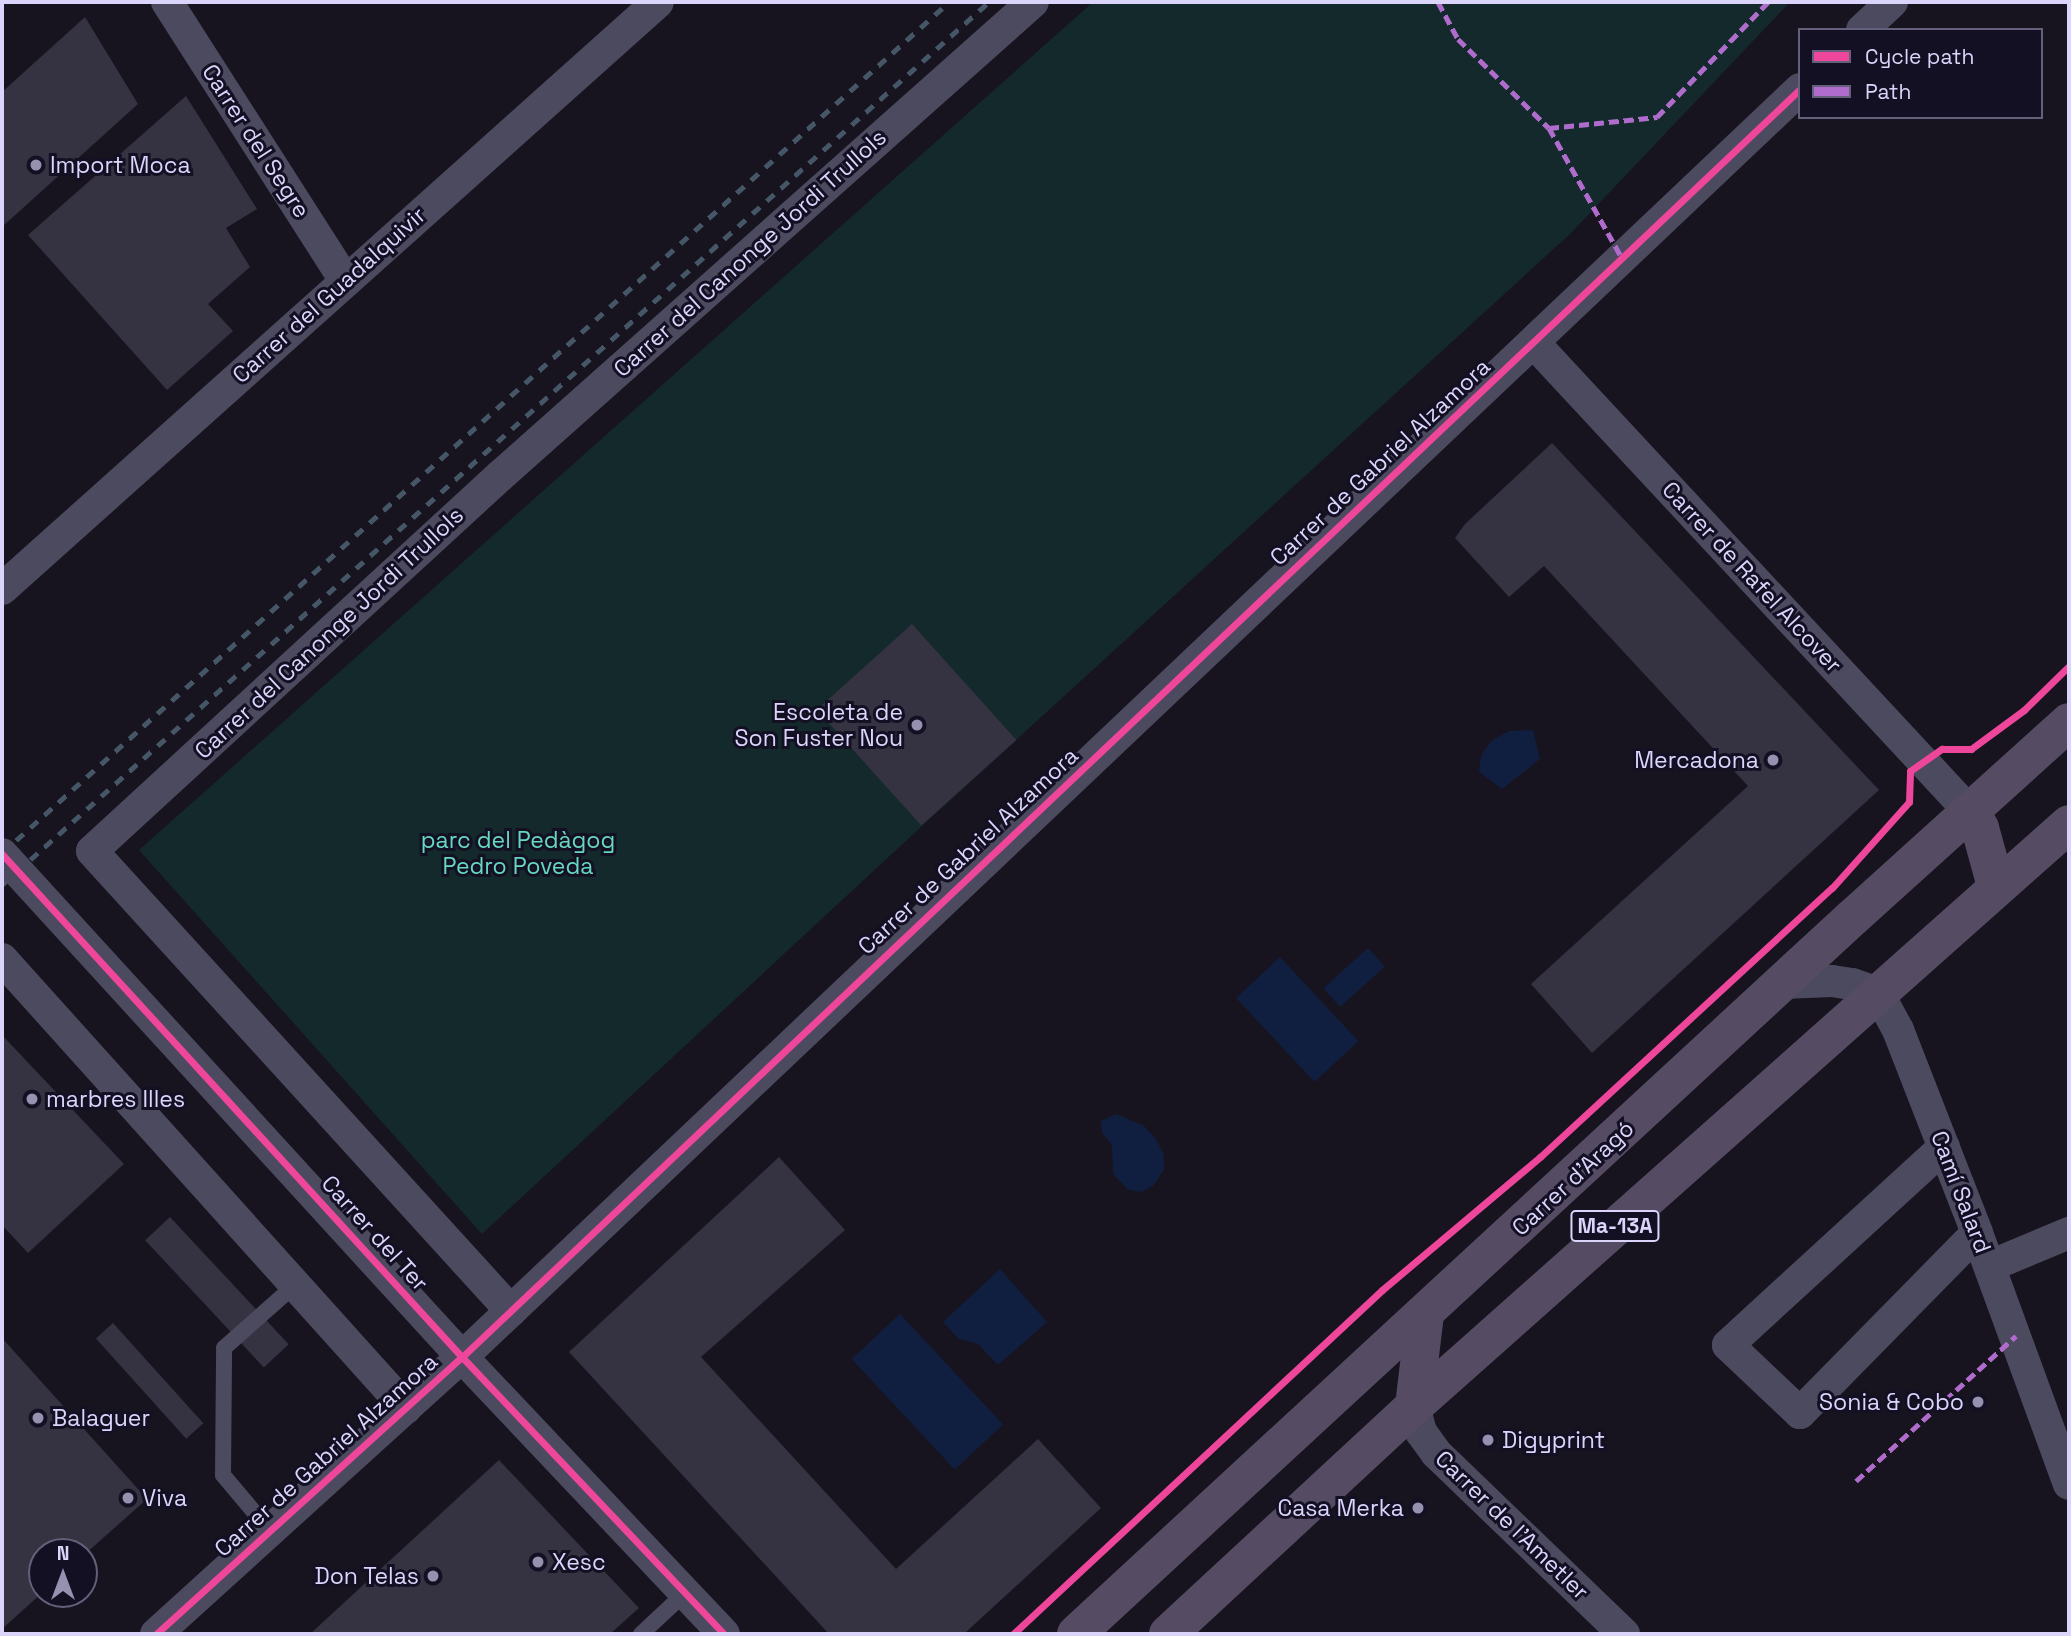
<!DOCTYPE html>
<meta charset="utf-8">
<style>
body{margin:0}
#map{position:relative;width:2071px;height:1636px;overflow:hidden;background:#17141f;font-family:"Space Grotesk",sans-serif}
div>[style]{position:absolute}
.green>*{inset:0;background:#14292b}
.water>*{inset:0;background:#101f40;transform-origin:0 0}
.building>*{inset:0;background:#353241;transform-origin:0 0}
.lane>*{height:16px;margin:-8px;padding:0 8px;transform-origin:8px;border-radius:8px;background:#4c4a5f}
.street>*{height:32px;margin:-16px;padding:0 16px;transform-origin:16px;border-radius:16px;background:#4c4a5f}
.primary>*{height:38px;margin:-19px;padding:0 19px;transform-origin:19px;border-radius:19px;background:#554b63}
.rail>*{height:5px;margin-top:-2.5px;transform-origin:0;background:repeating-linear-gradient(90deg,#455667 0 10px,transparent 0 19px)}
.street-bridge>*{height:32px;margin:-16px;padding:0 16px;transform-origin:16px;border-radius:16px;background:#4c4a5f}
.quiet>*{height:5px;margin-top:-2.5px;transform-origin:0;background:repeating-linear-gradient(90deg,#b06ccc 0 10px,transparent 0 15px)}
.cycleway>*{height:7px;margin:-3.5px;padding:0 3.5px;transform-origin:3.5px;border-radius:3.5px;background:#ed469a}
.dots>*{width:19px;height:19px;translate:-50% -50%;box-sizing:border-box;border:4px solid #141023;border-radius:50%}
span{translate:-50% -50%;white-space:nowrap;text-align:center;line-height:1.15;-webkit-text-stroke:6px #141023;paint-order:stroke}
.shield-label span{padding:2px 5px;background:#141023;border:2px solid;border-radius:5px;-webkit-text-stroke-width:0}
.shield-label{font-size:21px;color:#dbd5fc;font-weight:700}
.street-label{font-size:23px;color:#dbd5fc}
.poi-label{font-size:23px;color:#dbd5fc}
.left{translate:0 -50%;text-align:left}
.right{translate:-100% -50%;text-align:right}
.park-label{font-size:23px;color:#66d8c1}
.frame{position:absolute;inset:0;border:4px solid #dbd5fc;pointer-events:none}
.legend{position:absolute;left:1798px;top:28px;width:245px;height:91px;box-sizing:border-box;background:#141023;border:2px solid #645f7a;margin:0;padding:9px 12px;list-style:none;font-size:21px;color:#dbd5fc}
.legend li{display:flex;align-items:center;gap:14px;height:35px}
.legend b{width:35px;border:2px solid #645f7a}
.north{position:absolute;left:28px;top:1538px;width:70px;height:70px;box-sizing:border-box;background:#141023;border:2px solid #645f7a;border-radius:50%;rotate:0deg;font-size:19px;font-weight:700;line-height:28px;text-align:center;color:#dbd5fc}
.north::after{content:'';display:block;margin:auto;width:24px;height:32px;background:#9691af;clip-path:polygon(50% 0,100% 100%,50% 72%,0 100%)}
</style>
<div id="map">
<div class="green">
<div style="clip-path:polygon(1093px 2px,1790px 2px,1570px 234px,922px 826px,482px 1234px,139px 850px)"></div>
</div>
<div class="water">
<div style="clip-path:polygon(1533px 730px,1540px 759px,1502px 789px,1479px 772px,1481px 756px,1491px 741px,1509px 731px)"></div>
<div style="left:1368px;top:948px;width:25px;height:60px;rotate:48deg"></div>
<div style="left:1280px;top:957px;width:115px;height:60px;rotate:47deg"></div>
<div style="clip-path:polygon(1116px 1114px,1144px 1126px,1156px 1139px,1164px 1155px,1164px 1170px,1153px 1186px,1141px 1192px,1129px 1190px,1113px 1174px,1112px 1145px,1102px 1133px,1101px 1121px)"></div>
<div style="clip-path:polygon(1000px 1269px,1047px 1322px,998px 1365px,978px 1344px,959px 1339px,943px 1322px)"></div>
<div style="left:900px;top:1314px;width:151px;height:66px;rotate:47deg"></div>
</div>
<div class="building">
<div style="clip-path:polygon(85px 17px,138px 104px,2px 227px,2px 92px)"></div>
<div style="clip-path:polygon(186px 96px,257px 209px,226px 228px,250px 267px,208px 304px,233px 331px,167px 390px,28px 235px)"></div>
<div style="clip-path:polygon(1552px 443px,1879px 790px,1592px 1053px,1531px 984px,1748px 786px,1544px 566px,1509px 597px,1455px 538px,1465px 524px)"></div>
<div style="left:912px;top:624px;width:156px;height:128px;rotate:48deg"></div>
<div style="clip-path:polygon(2px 1035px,124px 1164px,28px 1253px,2px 1225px)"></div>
<div style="clip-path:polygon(779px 1157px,845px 1230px,701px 1357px,896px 1569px,1038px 1439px,1101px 1508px,964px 1634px,829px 1634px,569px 1352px)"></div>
<div style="left:170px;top:1217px;width:174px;height:34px;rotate:47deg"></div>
<div style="left:113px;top:1323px;width:135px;height:23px;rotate:48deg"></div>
<div style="clip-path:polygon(2px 1338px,147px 1499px,84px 1555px,84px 1552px,42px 1552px,42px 1593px,2px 1629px)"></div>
<div style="clip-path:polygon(499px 1460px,639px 1608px,610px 1634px,310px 1634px)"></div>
</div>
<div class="lane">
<div style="left:270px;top:1531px;width:73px;rotate:-130deg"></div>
<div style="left:223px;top:1475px;width:127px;rotate:-89.5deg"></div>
<div style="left:224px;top:1348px;width:95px;rotate:-41.6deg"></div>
<div style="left:641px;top:1634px;width:60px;rotate:-43deg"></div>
</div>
<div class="street">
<div style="left:167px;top:2px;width:330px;rotate:57.4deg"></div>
<div style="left:1862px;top:30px;width:41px;rotate:-43deg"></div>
<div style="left:1534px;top:343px;width:639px;rotate:47.09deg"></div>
<div style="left:2px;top:589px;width:880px;rotate:-41.82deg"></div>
<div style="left:2px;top:959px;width:604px;rotate:48.02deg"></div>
<div style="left:1784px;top:983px;width:48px;rotate:-2.4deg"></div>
<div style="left:1832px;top:981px;width:20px;rotate:9deg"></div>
<div style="left:1852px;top:984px;width:28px;rotate:19deg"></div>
<div style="left:1878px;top:993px;width:42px;rotate:61.6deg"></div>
<div style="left:1898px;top:1030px;width:218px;rotate:68.7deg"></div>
<div style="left:1977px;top:1233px;width:267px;rotate:69.9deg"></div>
<div style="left:1944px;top:1147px;width:293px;rotate:137.5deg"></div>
<div style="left:1728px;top:1345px;width:99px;rotate:43.4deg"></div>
<div style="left:1800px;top:1413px;width:252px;rotate:-45.5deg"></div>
<div style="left:1990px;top:1266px;width:86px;rotate:-22.7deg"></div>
<div style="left:511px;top:1311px;width:622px;rotate:-132.33deg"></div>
<div style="left:92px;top:851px;width:554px;rotate:-42.59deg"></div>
<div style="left:500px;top:476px;width:713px;rotate:-41.65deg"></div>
<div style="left:462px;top:1357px;width:381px;rotate:46.6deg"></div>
<div style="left:1414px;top:1406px;width:27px;rotate:75deg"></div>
<div style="left:1421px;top:1432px;width:26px;rotate:54deg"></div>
<div style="left:1436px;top:1453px;width:261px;rotate:43.9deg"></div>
<div style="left:156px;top:1634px;width:413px;rotate:-42.2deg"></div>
<div style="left:462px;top:1357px;width:1843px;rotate:-43.46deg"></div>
</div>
<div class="primary">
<div style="left:1969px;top:811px;width:20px;rotate:57deg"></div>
<div style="left:1980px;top:828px;width:60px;rotate:74.6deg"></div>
<div style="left:1414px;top:1406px;width:93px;rotate:-83.2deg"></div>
<div style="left:1076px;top:1634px;width:1056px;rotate:-42.7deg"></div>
<div style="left:1852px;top:918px;width:292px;rotate:-42.1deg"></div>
<div style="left:1168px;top:1634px;width:335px;rotate:-42.8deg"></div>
<div style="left:1414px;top:1406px;width:876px;rotate:-41.62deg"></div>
</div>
<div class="rail">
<div style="left:2px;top:853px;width:1273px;rotate:-41.94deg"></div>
<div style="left:2px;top:885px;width:1324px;rotate:-41.82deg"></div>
</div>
<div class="street-bridge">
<div style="left:2px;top:854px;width:682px;rotate:47.56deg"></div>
</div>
<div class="quiet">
<div style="left:1438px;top:2px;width:42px;rotate:61.6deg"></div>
<div style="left:1458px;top:39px;width:127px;rotate:44.4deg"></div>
<div style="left:1549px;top:128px;width:109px;rotate:-5.8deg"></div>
<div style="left:1657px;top:117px;width:160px;rotate:-46deg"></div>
<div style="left:1549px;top:128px;width:149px;rotate:60.7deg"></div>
<div style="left:1856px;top:1481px;width:216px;rotate:-42.2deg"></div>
</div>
<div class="cycleway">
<div style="left:2px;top:854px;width:682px;rotate:47.56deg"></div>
<div style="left:462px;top:1357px;width:381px;rotate:46.6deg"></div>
<div style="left:156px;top:1634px;width:413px;rotate:-42.2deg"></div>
<div style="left:462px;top:1357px;width:1843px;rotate:-43.46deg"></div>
<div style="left:1013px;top:1634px;width:504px;rotate:-42.99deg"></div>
<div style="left:1382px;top:1290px;width:207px;rotate:-40.1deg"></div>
<div style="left:1540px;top:1157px;width:397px;rotate:-42.7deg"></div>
<div style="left:1832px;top:888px;width:115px;rotate:-48.2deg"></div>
<div style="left:1909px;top:802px;width:31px;rotate:-88deg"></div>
<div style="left:1910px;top:771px;width:39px;rotate:-35deg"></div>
<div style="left:1942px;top:749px;width:29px"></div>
<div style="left:1971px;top:749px;width:66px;rotate:-36.3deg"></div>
<div style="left:2024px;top:710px;width:63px;rotate:-44.4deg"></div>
</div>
<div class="dots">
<div style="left:36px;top:165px;background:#9691af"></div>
<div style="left:917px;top:725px;background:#9691af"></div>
<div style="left:1773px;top:760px;background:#9691af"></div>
<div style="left:32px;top:1099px;background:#9691af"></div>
<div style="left:1978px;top:1402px;background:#9691af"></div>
<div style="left:38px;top:1418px;background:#9691af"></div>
<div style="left:1488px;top:1440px;background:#9691af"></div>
<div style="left:128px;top:1498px;background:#9691af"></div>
<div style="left:1418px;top:1508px;background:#9691af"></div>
<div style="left:538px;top:1562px;background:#9691af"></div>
<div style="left:433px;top:1576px;background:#9691af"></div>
</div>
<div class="shield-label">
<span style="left:1615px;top:1226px">Ma-13A</span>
</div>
<div class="street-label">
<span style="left:256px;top:141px;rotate:57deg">Carrer del Segre</span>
<span style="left:750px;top:253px;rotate:-42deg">Carrer del Canonge Jordi Trullols</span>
<span style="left:329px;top:295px;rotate:-42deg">Carrer del Guadalquivir</span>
<span style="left:1380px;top:462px;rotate:-43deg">Carrer de Gabriel Alzamora</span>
<span style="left:1752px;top:577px;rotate:47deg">Carrer de Rafel Alcover</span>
<span style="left:329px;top:633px;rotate:-43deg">Carrer del Canonge Jordi Trullols</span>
<span style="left:968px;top:851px;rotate:-43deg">Carrer de Gabriel Alzamora</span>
<span style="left:1573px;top:1178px;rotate:-43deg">Carrer d'Aragó</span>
<span style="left:1961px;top:1192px;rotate:69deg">Camí Salard</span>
<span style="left:375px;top:1233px;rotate:48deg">Carrer del Ter</span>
<span style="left:326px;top:1455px;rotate:-42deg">Carrer de Gabriel Alzamora</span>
<span style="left:1512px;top:1525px;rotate:44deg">Carrer de l'Ametler</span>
</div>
<div class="poi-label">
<span class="left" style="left:50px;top:165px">Import Moca</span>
<span class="right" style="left:903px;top:725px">Escoleta de<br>Son Fuster Nou</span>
<span class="right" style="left:1759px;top:760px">Mercadona</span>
<span class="left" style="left:46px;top:1099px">marbres Illes</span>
<span class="right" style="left:1964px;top:1402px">Sonia &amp; Cobo</span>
<span class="left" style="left:52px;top:1418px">Balaguer</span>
<span class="left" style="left:1502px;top:1440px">Digyprint</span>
<span class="left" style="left:142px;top:1498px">Viva</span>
<span class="right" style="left:1404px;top:1508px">Casa Merka</span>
<span class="left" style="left:552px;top:1562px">Xesc</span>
<span class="right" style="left:419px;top:1576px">Don Telas</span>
</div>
<div class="park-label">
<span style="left:518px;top:853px">parc del Pedàgog<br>Pedro Poveda</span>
</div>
<div class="frame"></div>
<ul class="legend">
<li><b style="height:9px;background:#ed469a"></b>Cycle path</li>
<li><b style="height:9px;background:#b06ccc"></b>Path</li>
</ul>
<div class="north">N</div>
</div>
